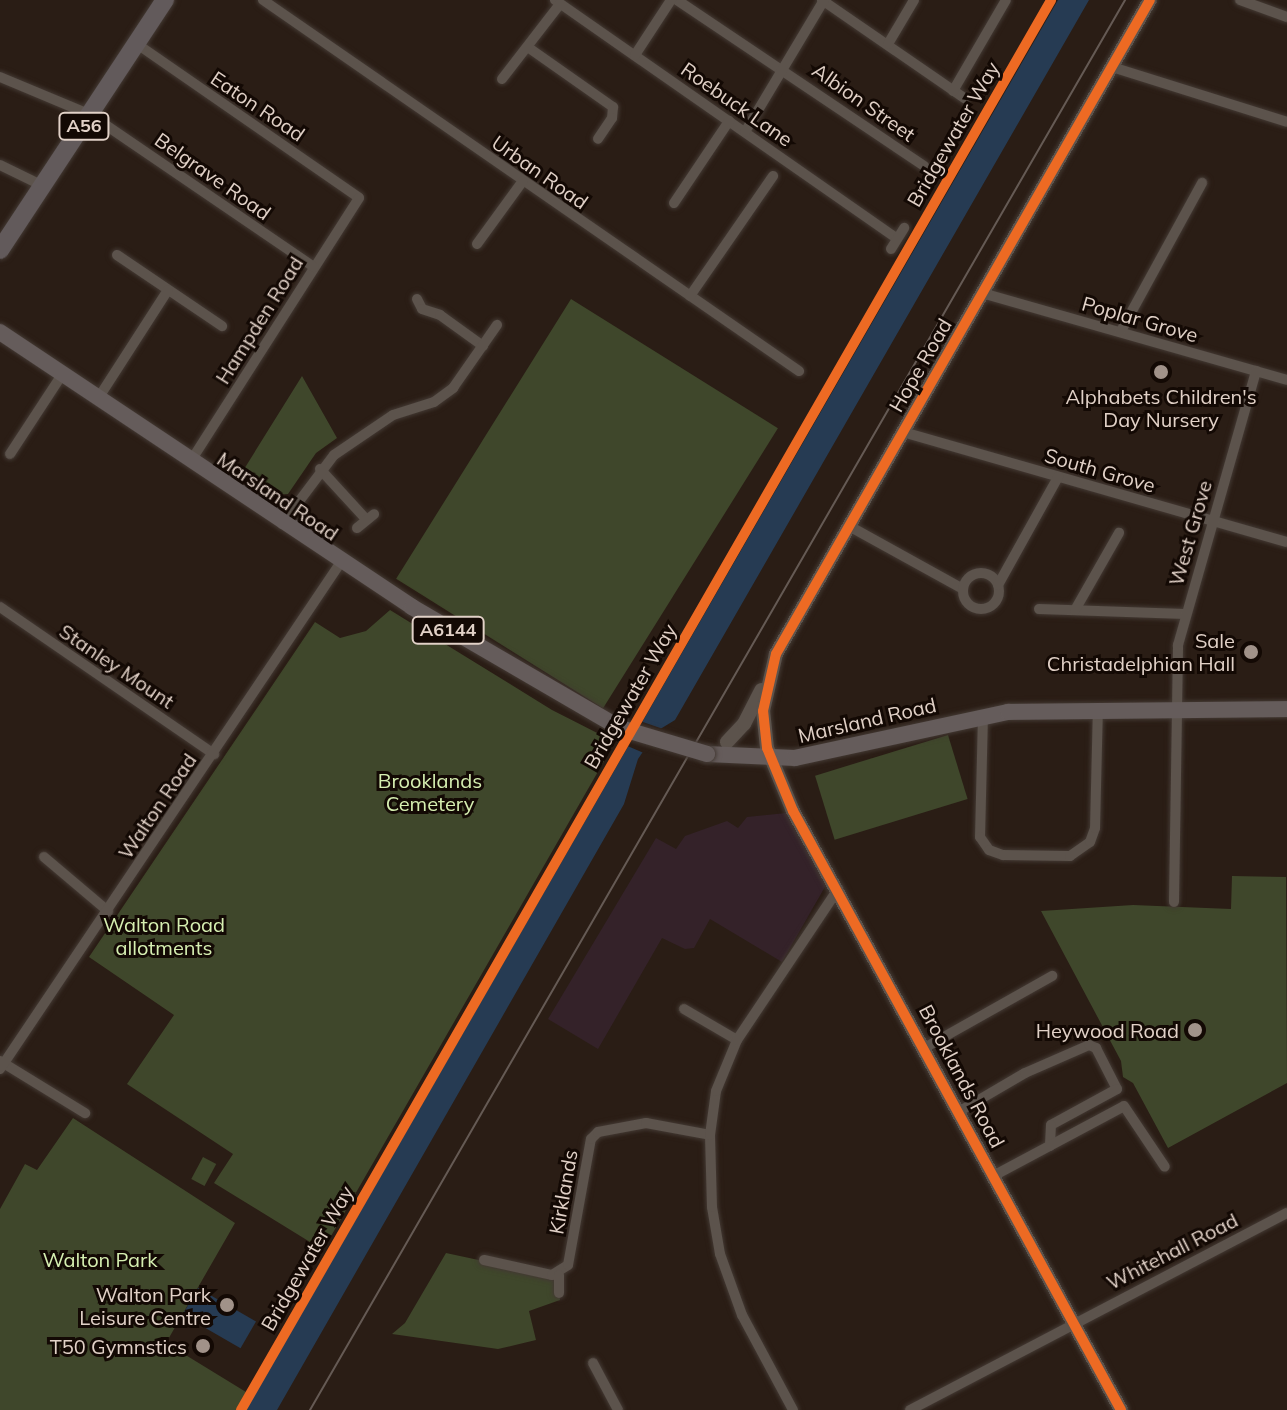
<!DOCTYPE html>
<style>
body{margin:0}
#map{position:relative;width:1287px;height:1410px;overflow:hidden;background:#2a1d15;font-family:Mulish,sans-serif}
div>[style]{position:absolute}
.commercial>*{inset:0;background:#342229}
.green>*{inset:0;background:#3f472b;transform-origin:0 0}
.water>*{inset:0;background:#263b53;transform-origin:0 0}
.pier>*{inset:0;background:#2a1d15}
.roads{filter:drop-shadow(0 0 2px #433933) drop-shadow(0 0 2px #433933)}
.street>*{height:10px;margin:-5px;padding:0 5px;transform-origin:5px;border-radius:5px;background:#5c534c}
.street>.ring{margin:-5px;padding:0;box-sizing:content-box;background:none;border:10px solid #5c534c;border-radius:50%}
.secondary>*{height:14px;margin:-7px;padding:0 7px;transform-origin:7px;border-radius:7px;background:#5c534c}
.primary>*{height:16px;margin:-8px;padding:0 8px;transform-origin:8px;border-radius:8px;background:#655c5b}
.highway>*{height:18px;margin:-9px;padding:0 9px;transform-origin:9px;border-radius:9px;background:#625a5b}
.tram>*{height:2px;margin:-1px;padding:0 1px;transform-origin:1px;border-radius:1px;background:#655a54}
.bridges{filter:drop-shadow(0 0 2px #433933) drop-shadow(0 0 2px #433933)}
.primary-bridge>*{height:16px;margin:-8px;padding:0 8px;transform-origin:8px;border-radius:8px;background:#655c5b}
.cycleway>*{height:10px;margin:-5px;padding:0 5px;transform-origin:5px;border-radius:5px;background:#ed6a23}
.dots>*{width:22px;height:22px;translate:-50% -50%;box-sizing:border-box;border:4px solid #130904;border-radius:50%}
span{translate:-50% -50%;white-space:nowrap;text-align:center;line-height:1.15;-webkit-text-stroke:6px #130904;paint-order:stroke}
.shield-label span{padding:2px 6px;background:#130904;border:2px solid;border-radius:6px;-webkit-text-stroke-width:0}
.shield-label{font-size:18px;color:#e1d1c7;font-weight:700}
.street-label{font-size:20px;color:#e1d1c7}
.poi-label{font-size:20px;color:#e1d1c7}
.right{translate:-100% -50%;text-align:right}
.park-label{font-size:20px;color:#d6efb1}
</style>
<div id="map">
<div class="commercial">
<div style="clip-path:polygon(786px 813px,826px 885px,782px 962px,710px 919px,694px 948px,685px 949px,662px 938px,598px 1049px,548px 1019px,656px 838px,676px 849px,685px 836px,727px 821px,738px 828px,747px 817px)"></div>
</div>
<div class="green">
<div style="left:571px;top:299px;width:244px;height:330px;rotate:32deg"></div>
<div style="clip-path:polygon(302px 376px,337px 438px,316px 453px,288px 494px,271px 495px,241px 474px)"></div>
<div style="clip-path:polygon(390px 610px,552px 710px,615px 742px,323px 1250px,214px 1183px,233px 1154px,127px 1084px,174px 1015px,89px 957px,315px 622px,340px 638px,366px 631px)"></div>
<div style="left:948px;top:735px;width:67px;height:139px;rotate:73deg"></div>
<div style="clip-path:polygon(1232px 876px,1286px 877px,1287px 1083px,1168px 1148px,1133px 1083px,1123px 1077px,1121px 1061px,1041px 911px,1133px 905px,1231px 909px)"></div>
<div style="clip-path:polygon(73px 1118px,235px 1223px,166px 1343px,246px 1392px,236px 1410px,0 1410px,0 1209px,25px 1164px,37px 1170px)"></div>
<div style="left:203px;top:1157px;width:15px;height:25px;rotate:28deg"></div>
<div style="clip-path:polygon(446px 1253px,557px 1277px,560px 1300px,529px 1311px,536px 1340px,498px 1349px,392px 1334px,405px 1323px)"></div>
</div>
<div class="water">
<div style="clip-path:polygon(1058px 0,1089px 0,675px 720px,657px 731px,638px 759px,624px 804px,277px 1410px,246px 1410px)"></div>
<div style="left:198px;top:1288px;width:67px;height:31px;rotate:30deg"></div>
</div>
<div class="pier">
<div style="clip-path:polygon(637px 720px,666px 730px,646px 754px,623px 744px)"></div>
</div>
<div class="roads">
<div class="street">
<div style="left:263px;top:0;width:652px;rotate:34.69deg"></div>
<div style="left:555px;top:0;width:417px;rotate:34.9deg"></div>
<div style="left:677px;top:0;width:298px;rotate:33.9deg"></div>
<div style="left:822px;top:0;width:173px;rotate:34.6deg"></div>
<div style="left:1240px;top:0;width:50px;rotate:19.9deg"></div>
<div style="left:137px;top:44px;width:270px;rotate:34.7deg"></div>
<div style="left:359px;top:198px;width:312px;rotate:122.6deg"></div>
<div style="left:888px;top:44px;width:51px;rotate:-59.4deg"></div>
<div style="left:529px;top:48px;width:103px;rotate:35.1deg"></div>
<div style="left:613px;top:107px;width:11px;rotate:95deg"></div>
<div style="left:612px;top:118px;width:25px;rotate:124deg"></div>
<div style="left:635px;top:55px;width:66px;rotate:-56.8deg"></div>
<div style="left:1112px;top:67px;width:183px;rotate:17.4deg"></div>
<div style="left:0;top:77px;width:99px;rotate:22.7deg"></div>
<div style="left:91px;top:115px;width:270px;rotate:34.3deg"></div>
<div style="left:502px;top:79px;width:95px;rotate:-52.3deg"></div>
<div style="left:953px;top:91px;width:105px;rotate:-59.8deg"></div>
<div style="left:745px;top:132px;width:154px;rotate:-59.1deg"></div>
<div style="left:0;top:165px;width:48px;rotate:26deg"></div>
<div style="left:674px;top:203px;width:99px;rotate:-56.1deg"></div>
<div style="left:477px;top:244px;width:77px;rotate:-54deg"></div>
<div style="left:891px;top:249px;width:25px;rotate:-58deg"></div>
<div style="left:117px;top:255px;width:127px;rotate:34.1deg"></div>
<div style="left:982px;top:293px;width:317px;rotate:15.9deg"></div>
<div style="left:690px;top:296px;width:146px;rotate:-55.3deg"></div>
<div style="left:417px;top:299px;width:11px;rotate:63deg"></div>
<div style="left:422px;top:309px;width:19px;rotate:18deg"></div>
<div style="left:440px;top:315px;width:53px;rotate:35.8deg"></div>
<div style="left:1121px;top:331px;width:169px;rotate:-61.3deg"></div>
<div style="left:99px;top:397px;width:127px;rotate:-57.2deg"></div>
<div style="left:903px;top:432px;width:399px;rotate:16deg"></div>
<div style="left:10px;top:454px;width:97px;rotate:-56.8deg"></div>
<div style="left:320px;top:469px;width:65px;rotate:47.5deg"></div>
<div style="left:282px;top:524px;width:86px;rotate:-53deg"></div>
<div style="left:334px;top:455px;width:71px;rotate:-34.1deg"></div>
<div style="left:393px;top:415px;width:43px;rotate:-17.6deg"></div>
<div style="left:434px;top:402px;width:24px;rotate:-36deg"></div>
<div style="left:453px;top:388px;width:77px;rotate:-55.1deg"></div>
<div style="left:849px;top:526px;width:130px;rotate:28.9deg"></div>
<div style="left:357px;top:528px;width:22px;rotate:-39deg"></div>
<div class="ring" style="left:963px;top:573px;width:26px;height:26px"></div>
<div style="left:998px;top:585px;width:124px;rotate:-60.9deg"></div>
<div style="left:0;top:607px;width:260px;rotate:34.5deg"></div>
<div style="left:1039px;top:609px;width:146px;rotate:2deg"></div>
<div style="left:1075px;top:610px;width:89px;rotate:-60.3deg"></div>
<div style="left:983px;top:715px;width:122px;rotate:91.4deg"></div>
<div style="left:980px;top:837px;width:16px;rotate:55deg"></div>
<div style="left:989px;top:850px;width:15px;rotate:20deg"></div>
<div style="left:1003px;top:855px;width:67px;rotate:0.9deg"></div>
<div style="left:1070px;top:856px;width:24px;rotate:-35deg"></div>
<div style="left:1090px;top:842px;width:15px;rotate:-70deg"></div>
<div style="left:1095px;top:828px;width:119px;rotate:-88.6deg"></div>
<div style="left:44px;top:857px;width:84px;rotate:40.2deg"></div>
<div style="left:1174px;top:902px;width:257px;rotate:-89.1deg"></div>
<div style="left:1178px;top:645px;width:285px;rotate:-74.1deg"></div>
<div style="left:684px;top:1009px;width:61px;rotate:30.3deg"></div>
<div style="left:926px;top:1047px;width:145px;rotate:-29.4deg"></div>
<div style="left:0;top:1061px;width:100px;rotate:31.5deg"></div>
<div style="left:0;top:1069px;width:611px;rotate:-56.08deg"></div>
<div style="left:960px;top:1111px;width:75px;rotate:-30.3deg"></div>
<div style="left:1025px;top:1073px;width:70px;rotate:-23.6deg"></div>
<div style="left:1089px;top:1045px;width:8px;rotate:23deg"></div>
<div style="left:1096px;top:1048px;width:46px;rotate:62.9deg"></div>
<div style="left:1117px;top:1089px;width:75px;rotate:151.4deg"></div>
<div style="left:1051px;top:1125px;width:21px;rotate:93deg"></div>
<div style="left:995px;top:1175px;width:146px;rotate:-28.1deg"></div>
<div style="left:1124px;top:1106px;width:73px;rotate:56.1deg"></div>
<div style="left:484px;top:1260px;width:70px;rotate:12.4deg"></div>
<div style="left:552px;top:1275px;width:19px;rotate:-32deg"></div>
<div style="left:568px;top:1265px;width:128px;rotate:-79.7deg"></div>
<div style="left:591px;top:1139px;width:10px;rotate:-45deg"></div>
<div style="left:598px;top:1132px;width:49px;rotate:-10.6deg"></div>
<div style="left:646px;top:1123px;width:65px;rotate:10.6deg"></div>
<div style="left:559px;top:1275px;width:18px;rotate:90deg"></div>
<div style="left:593px;top:1363px;width:53px;rotate:62deg"></div>
<div style="left:793px;top:1410px;width:108px;rotate:-118.2deg"></div>
<div style="left:742px;top:1315px;width:65px;rotate:-109.8deg"></div>
<div style="left:720px;top:1254px;width:48px;rotate:-99.7deg"></div>
<div style="left:712px;top:1207px;width:72px;rotate:-91.6deg"></div>
<div style="left:710px;top:1135px;width:44px;rotate:-82.2deg"></div>
<div style="left:716px;top:1091px;width:55px;rotate:-67.6deg"></div>
<div style="left:737px;top:1040px;width:182px;rotate:-56.2deg"></div>
<div style="left:910px;top:1410px;width:425px;rotate:-27.6deg"></div>
</div>
<div class="secondary">
<div style="left:727px;top:742px;width:25px;rotate:-47deg"></div>
<div style="left:744px;top:724px;width:38px;rotate:-63deg"></div>
<div style="left:1121px;top:1410px;width:683px;rotate:-118.7deg"></div>
<div style="left:793px;top:811px;width:68px;rotate:-112.4deg"></div>
<div style="left:767px;top:748px;width:37px;rotate:-96deg"></div>
<div style="left:763px;top:711px;width:58px;rotate:-77.2deg"></div>
<div style="left:776px;top:654px;width:753px;rotate:-60.24deg"></div>
</div>
<div class="primary">
<div style="left:0;top:332px;width:495px;rotate:33.7deg"></div>
<div style="left:412px;top:607px;width:241px;rotate:30.2deg"></div>
<div style="left:707px;top:754px;width:88px;rotate:2.6deg"></div>
<div style="left:795px;top:758px;width:218px;rotate:-12.2deg"></div>
<div style="left:1008px;top:712px;width:279px;rotate:-0.6deg"></div>
</div>
<div class="highway">
<div style="left:0;top:250px;width:300px;rotate:-56.6deg"></div>
</div>
</div>
<div class="tram">
<div style="left:310px;top:1410px;width:1629px;rotate:-59.97deg"></div>
</div>
<div class="bridges">
<div class="primary-bridge">
<div style="left:620px;top:728px;width:91px;rotate:16.6deg"></div>
</div>
</div>
<div class="cycleway">
<div style="left:241px;top:1410px;width:1626px;rotate:-60.12deg"></div>
<div style="left:1121px;top:1410px;width:683px;rotate:-118.7deg"></div>
<div style="left:793px;top:811px;width:68px;rotate:-112.4deg"></div>
<div style="left:767px;top:748px;width:37px;rotate:-96deg"></div>
<div style="left:763px;top:711px;width:58px;rotate:-77.2deg"></div>
<div style="left:776px;top:654px;width:753px;rotate:-60.24deg"></div>
</div>
<div class="dots">
<div style="left:1161px;top:372px;background:#a19289"></div>
<div style="left:1251px;top:652px;background:#a19289"></div>
<div style="left:1195px;top:1030px;background:#a19289"></div>
<div style="left:227px;top:1305px;background:#a19289"></div>
<div style="left:203px;top:1346px;background:#a19289"></div>
</div>
<div class="shield-label">
<span style="left:84px;top:126px">A56</span>
<span style="left:448px;top:630px">A6144</span>
</div>
<div class="street-label">
<span style="left:864px;top:102px;rotate:35deg">Albion Street</span>
<span style="left:737px;top:104px;rotate:35deg">Roebuck Lane</span>
<span style="left:258px;top:106px;rotate:34deg">Eaton Road</span>
<span style="left:953px;top:134px;rotate:-60deg">Bridgewater Way</span>
<span style="left:540px;top:172px;rotate:35deg">Urban Road</span>
<span style="left:213px;top:176px;rotate:35deg">Belgrave Road</span>
<span style="left:1140px;top:319px;rotate:16deg">Poplar Grove</span>
<span style="left:259px;top:320px;rotate:-58deg">Hampden Road</span>
<span style="left:920px;top:365px;rotate:-60deg">Hope Road</span>
<span style="left:1100px;top:470px;rotate:16deg">South Grove</span>
<span style="left:278px;top:496px;rotate:34deg">Marsland Road</span>
<span style="left:1190px;top:533px;rotate:-74deg">West Grove</span>
<span style="left:117px;top:666px;rotate:34deg">Stanley Mount</span>
<span style="left:630px;top:696px;rotate:-60deg">Bridgewater Way</span>
<span style="left:867px;top:720px;rotate:-13deg">Marsland Road</span>
<span style="left:157px;top:806px;rotate:-56deg">Walton Road</span>
<span style="left:962px;top:1076px;rotate:62deg">Brooklands Road</span>
<span style="left:563px;top:1192px;rotate:-80deg">Kirklands</span>
<span style="left:1172px;top:1251px;rotate:-27deg">Whitehall Road</span>
<span style="left:307px;top:1258px;rotate:-60deg">Bridgewater Way</span>
</div>
<div class="poi-label">
<span style="left:1161px;top:408px">Alphabets Children's<br>Day Nursery</span>
<span class="right" style="left:1235px;top:652px">Sale<br>Christadelphian Hall</span>
<span class="right" style="left:1179px;top:1030px">Heywood Road</span>
<span class="right" style="left:211px;top:1306px">Walton Park<br>Leisure Centre</span>
<span class="right" style="left:187px;top:1346px">T50 Gymnstics</span>
</div>
<div class="park-label">
<span style="left:430px;top:792px">Brooklands<br>Cemetery</span>
<span style="left:164px;top:936px">Walton Road<br>allotments</span>
<span style="left:100px;top:1259px">Walton Park</span>
</div>
</div>
